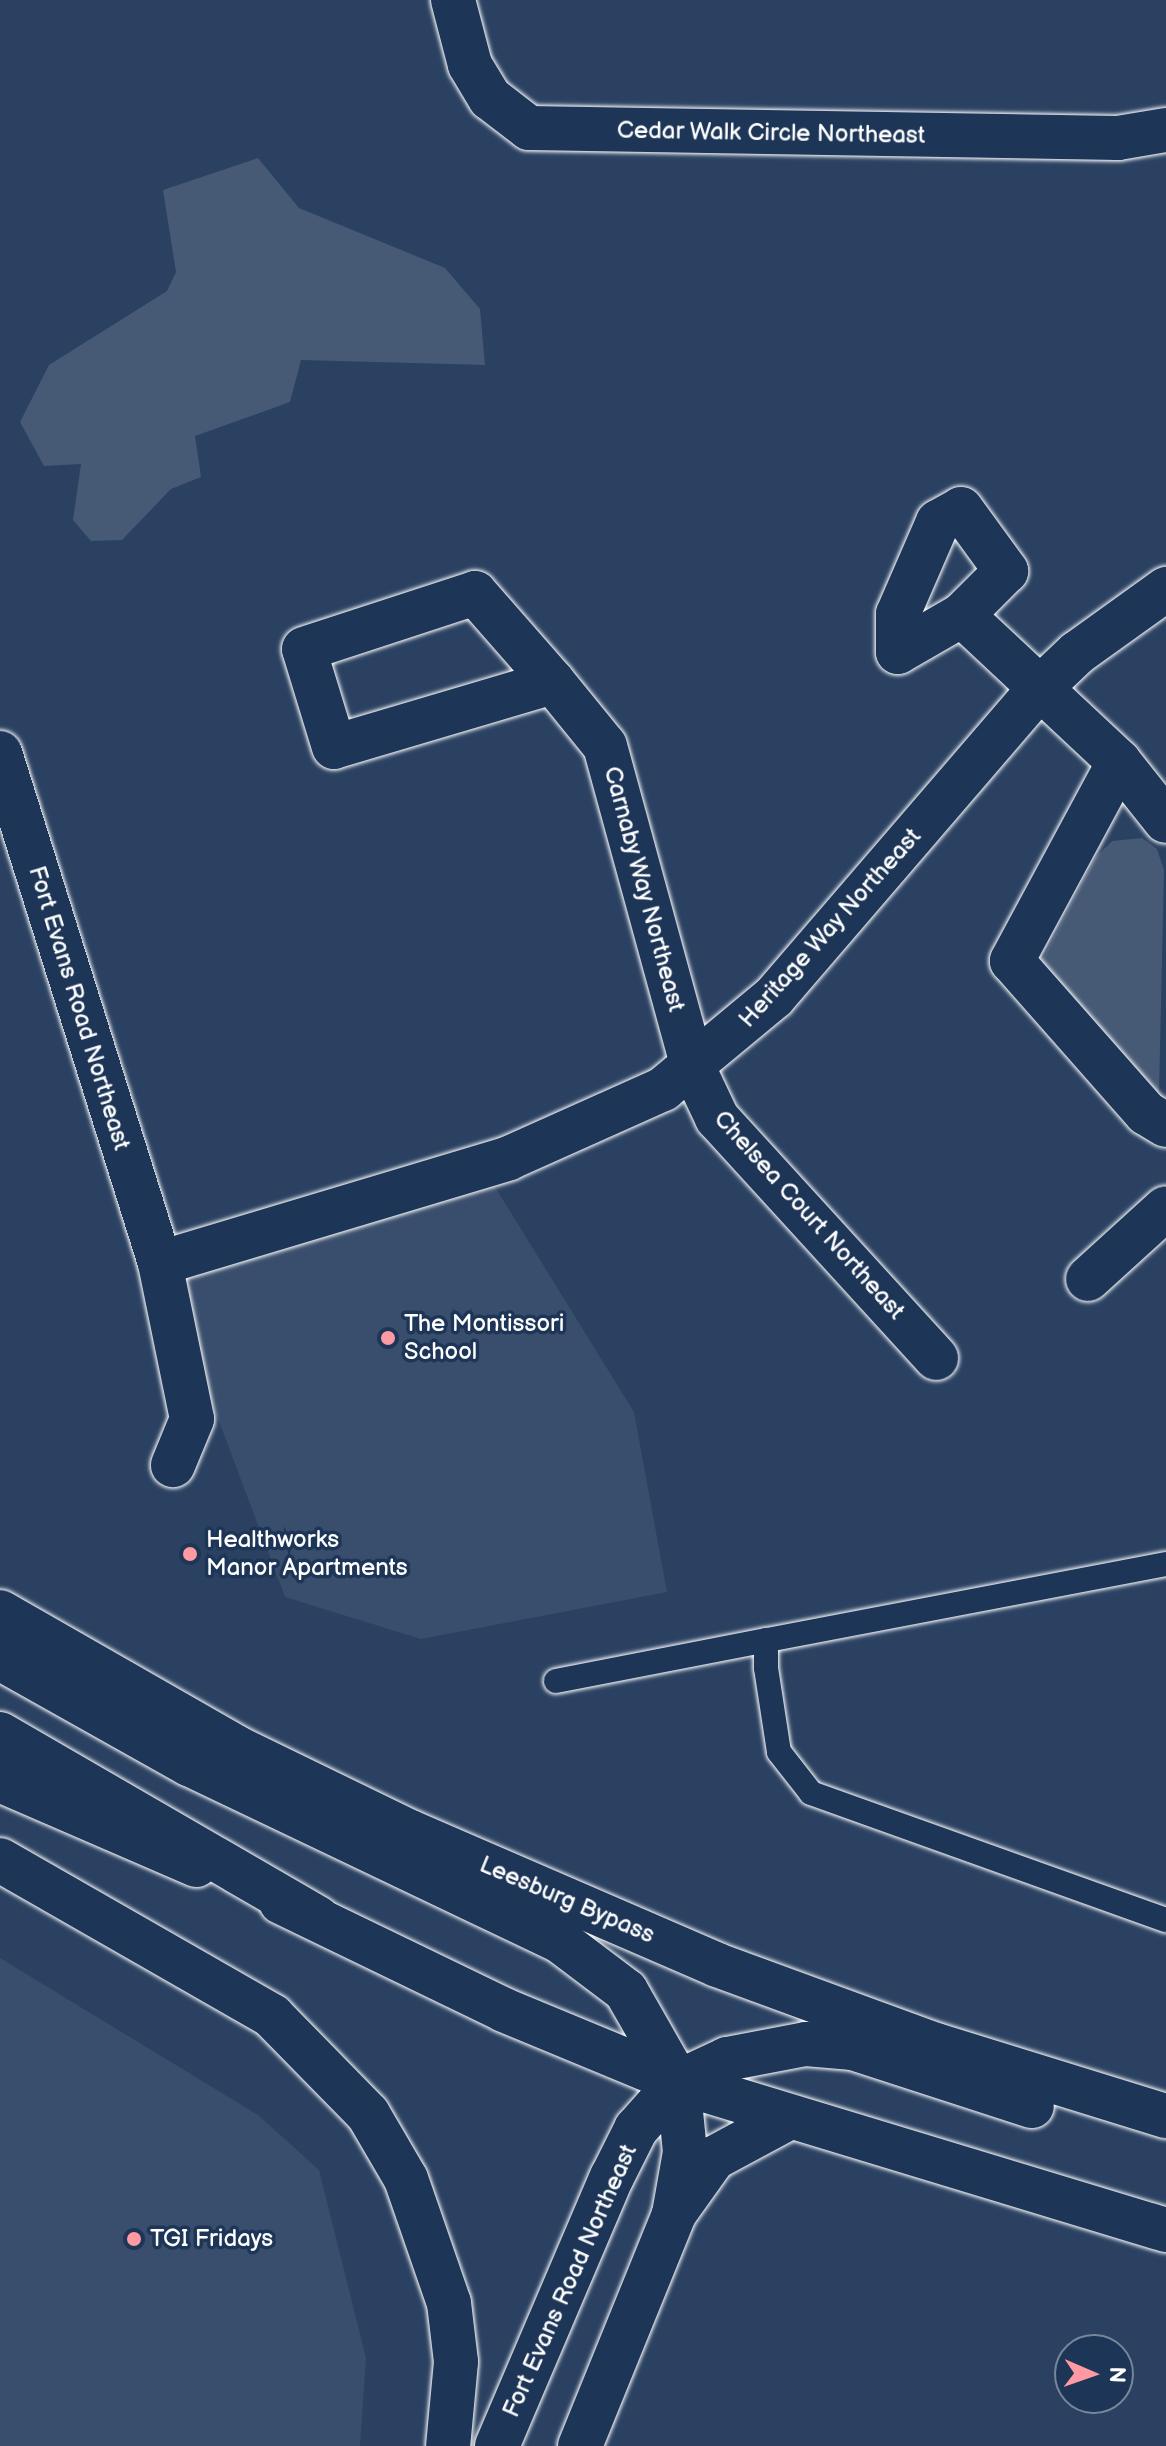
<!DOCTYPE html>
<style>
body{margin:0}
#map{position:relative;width:1166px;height:2446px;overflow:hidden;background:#2a4161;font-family:"Balsamiq Sans",sans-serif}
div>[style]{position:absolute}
.built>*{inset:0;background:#394e6c}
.green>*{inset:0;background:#465975}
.roads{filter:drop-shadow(0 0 2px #fff) drop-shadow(0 0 2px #fff)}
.service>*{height:24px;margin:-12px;padding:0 12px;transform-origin:12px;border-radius:12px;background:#1d3557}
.minor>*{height:44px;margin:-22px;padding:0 22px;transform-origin:22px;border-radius:22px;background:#1d3557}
.tertiary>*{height:44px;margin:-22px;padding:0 22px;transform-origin:22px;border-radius:22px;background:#1d3557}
.secondary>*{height:44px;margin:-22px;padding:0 22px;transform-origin:22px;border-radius:22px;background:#1d3557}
.trunk>*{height:44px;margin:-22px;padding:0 22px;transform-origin:22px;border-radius:22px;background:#1d3557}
.motorway>*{height:44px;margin:-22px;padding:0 22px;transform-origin:22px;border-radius:22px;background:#1d3557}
.dots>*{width:22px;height:22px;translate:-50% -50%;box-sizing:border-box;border:4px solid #1d3557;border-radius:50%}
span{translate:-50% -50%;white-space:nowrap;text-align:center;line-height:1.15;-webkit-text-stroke:7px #1d3557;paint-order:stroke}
.street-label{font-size:24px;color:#fff}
.poi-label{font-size:24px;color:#fff}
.left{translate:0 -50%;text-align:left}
.north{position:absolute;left:1054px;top:2334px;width:80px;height:80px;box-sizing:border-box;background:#1d3557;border:2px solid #77869a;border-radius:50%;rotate:92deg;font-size:22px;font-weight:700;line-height:32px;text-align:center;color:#fff}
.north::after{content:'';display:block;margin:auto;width:28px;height:36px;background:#ff9aa2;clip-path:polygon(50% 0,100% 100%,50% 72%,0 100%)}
</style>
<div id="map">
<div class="built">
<div style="clip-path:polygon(482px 1166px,634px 1412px,667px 1592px,421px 1639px,285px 1597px,160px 1264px)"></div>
<div style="clip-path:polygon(0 1958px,258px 2115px,319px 2170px,366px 2358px,360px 2446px,0 2446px)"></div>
</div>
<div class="green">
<div style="clip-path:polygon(258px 158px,299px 208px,445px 268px,480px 309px,485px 365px,301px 360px,290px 402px,195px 436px,201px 477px,171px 489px,122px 540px,91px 541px,73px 520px,81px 464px,44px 466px,20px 422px,49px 365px,167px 291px,176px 272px,163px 190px)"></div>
<div style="clip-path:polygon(1142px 838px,1157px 849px,1164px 870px,1159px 1094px,1039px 966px,1095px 858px,1112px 841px)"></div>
</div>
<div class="roads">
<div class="service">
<div style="left:1166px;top:1564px;width:407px;rotate:169.2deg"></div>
<div style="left:766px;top:1640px;width:28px;rotate:90deg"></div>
<div style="left:766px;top:1668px;width:85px;rotate:81.2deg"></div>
<div style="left:779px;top:1752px;width:52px;rotate:52deg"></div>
<div style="left:811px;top:1793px;width:377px;rotate:19.7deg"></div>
<div style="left:556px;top:1681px;width:214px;rotate:-11deg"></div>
</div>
<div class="minor">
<div style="left:453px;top:0;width:67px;rotate:75.3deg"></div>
<div style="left:470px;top:65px;width:39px;rotate:59deg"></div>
<div style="left:490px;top:98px;width:49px;rotate:37.6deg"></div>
<div style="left:529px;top:128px;width:589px;rotate:0.97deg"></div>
<div style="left:1118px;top:138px;width:49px;rotate:-9.5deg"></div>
<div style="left:961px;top:509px;width:77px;rotate:54deg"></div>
<div style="left:1006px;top:571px;width:62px;rotate:135deg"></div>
<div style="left:962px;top:615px;width:74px;rotate:150deg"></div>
<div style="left:898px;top:652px;width:38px;rotate:-90deg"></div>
<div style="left:898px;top:614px;width:100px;rotate:-66.5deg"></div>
<div style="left:938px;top:522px;width:26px;rotate:-29deg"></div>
<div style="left:475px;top:593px;width:118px;rotate:48.8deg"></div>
<div style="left:553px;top:682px;width:228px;rotate:163.5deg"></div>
<div style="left:334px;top:747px;width:102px;rotate:-107deg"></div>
<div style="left:304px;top:649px;width:180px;rotate:-18.1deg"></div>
<div style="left:962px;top:615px;width:215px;rotate:43.1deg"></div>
<div style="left:1119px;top:762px;width:75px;rotate:51.5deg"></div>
<div style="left:553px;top:682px;width:82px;rotate:50.9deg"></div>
<div style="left:605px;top:746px;width:331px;rotate:74.7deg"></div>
<div style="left:692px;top:1065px;width:59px;rotate:64.7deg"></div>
<div style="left:717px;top:1118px;width:325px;rotate:47.6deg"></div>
<div style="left:1119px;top:762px;width:226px;rotate:118.3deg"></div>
<div style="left:1012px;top:961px;width:203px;rotate:48.6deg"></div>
<div style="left:1146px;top:1113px;width:23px;rotate:31deg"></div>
<div style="left:160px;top:1263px;width:159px;rotate:78.4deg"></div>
<div style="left:192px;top:1419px;width:50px;rotate:112.4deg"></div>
<div style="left:1088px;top:1279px;width:105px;rotate:-42.3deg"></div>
</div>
<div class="tertiary">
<div style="left:0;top:753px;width:535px;rotate:72.58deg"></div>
<div style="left:160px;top:1263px;width:364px;rotate:-16.7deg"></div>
<div style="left:509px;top:1158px;width:169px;rotate:-24.1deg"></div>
<div style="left:663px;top:1089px;width:144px;rotate:-39.7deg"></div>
<div style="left:774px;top:997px;width:405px;rotate:-49.3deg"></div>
<div style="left:1038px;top:690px;width:54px;rotate:-43.5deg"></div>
<div style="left:1077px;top:653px;width:110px;rotate:-35.7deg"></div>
</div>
<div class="secondary">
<div style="left:0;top:1860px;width:314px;rotate:29.8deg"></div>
<div style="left:272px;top:2016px;width:137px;rotate:45.6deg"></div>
<div style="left:368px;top:2114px;width:75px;rotate:59.7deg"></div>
<div style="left:406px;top:2179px;width:131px;rotate:70.9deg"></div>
<div style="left:449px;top:2303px;width:59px;rotate:83.2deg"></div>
<div style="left:456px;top:2362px;width:84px;rotate:95.4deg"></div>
<div style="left:497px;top:2446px;width:293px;rotate:-66.9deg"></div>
<div style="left:612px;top:2177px;width:54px;rotate:-63.4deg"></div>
<div style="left:636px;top:2129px;width:63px;rotate:-48.2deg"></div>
<div style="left:580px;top:2446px;width:250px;rotate:-67.9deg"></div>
<div style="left:674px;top:2214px;width:63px;rotate:-79.9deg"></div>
<div style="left:685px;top:2152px;width:70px;rotate:-95.7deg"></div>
</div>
<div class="trunk">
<div style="left:0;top:1612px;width:273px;rotate:29.8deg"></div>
<div style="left:237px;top:1748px;width:192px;rotate:25.9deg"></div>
<div style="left:410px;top:1832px;width:335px;rotate:23.4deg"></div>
<div style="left:717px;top:1965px;width:233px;rotate:20.1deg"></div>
<div style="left:936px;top:2045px;width:241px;rotate:17.2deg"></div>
<div style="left:0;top:1780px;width:214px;rotate:23.4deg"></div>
<div style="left:281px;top:1902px;width:248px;rotate:25.8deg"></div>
<div style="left:504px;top:2010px;width:188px;rotate:22.5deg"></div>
<div style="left:678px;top:2082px;width:510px;rotate:16.87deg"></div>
<div style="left:678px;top:2082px;width:54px;rotate:-25.1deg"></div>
<div style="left:727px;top:2059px;width:80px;rotate:-10.8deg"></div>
<div style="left:806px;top:2044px;width:47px;rotate:4.9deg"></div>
<div style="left:853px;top:2048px;width:188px;rotate:18deg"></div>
<div style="left:674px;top:2214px;width:69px;rotate:-54.5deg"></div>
<div style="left:714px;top:2158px;width:84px;rotate:-28.4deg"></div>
</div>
<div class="motorway">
<div style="left:0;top:1658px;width:217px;rotate:29.3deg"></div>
<div style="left:189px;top:1764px;width:411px;rotate:25.5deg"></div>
<div style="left:560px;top:1941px;width:83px;rotate:37.1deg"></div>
<div style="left:626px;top:1991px;width:105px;rotate:60.3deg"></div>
<div style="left:0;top:1734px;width:367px;rotate:30.1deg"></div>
</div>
</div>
<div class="dots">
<div style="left:388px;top:1338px;background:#ff9aa2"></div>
<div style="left:190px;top:1554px;background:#ff9aa2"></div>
<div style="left:134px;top:2239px;background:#ff9aa2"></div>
</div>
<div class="street-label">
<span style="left:771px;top:133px;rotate:1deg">Cedar Walk Circle Northeast</span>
<span style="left:644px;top:889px;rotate:75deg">Carnaby Way Northeast</span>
<span style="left:830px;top:928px;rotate:-48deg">Heritage Way Northeast</span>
<span style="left:79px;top:1008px;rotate:73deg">Fort Evans Road Northeast</span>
<span style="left:809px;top:1215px;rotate:48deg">Chelsea Court Northeast</span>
<span style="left:567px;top:1900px;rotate:23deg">Leesburg Bypass</span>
<span style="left:570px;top:2281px;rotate:-66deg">Fort Evans Road Northeast</span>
</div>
<div class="poi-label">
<span class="left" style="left:404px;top:1338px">The Montissori<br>School</span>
<span class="left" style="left:206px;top:1554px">Healthworks<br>Manor Apartments</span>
<span class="left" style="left:150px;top:2239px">TGI Fridays</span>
</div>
<div class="north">N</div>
</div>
